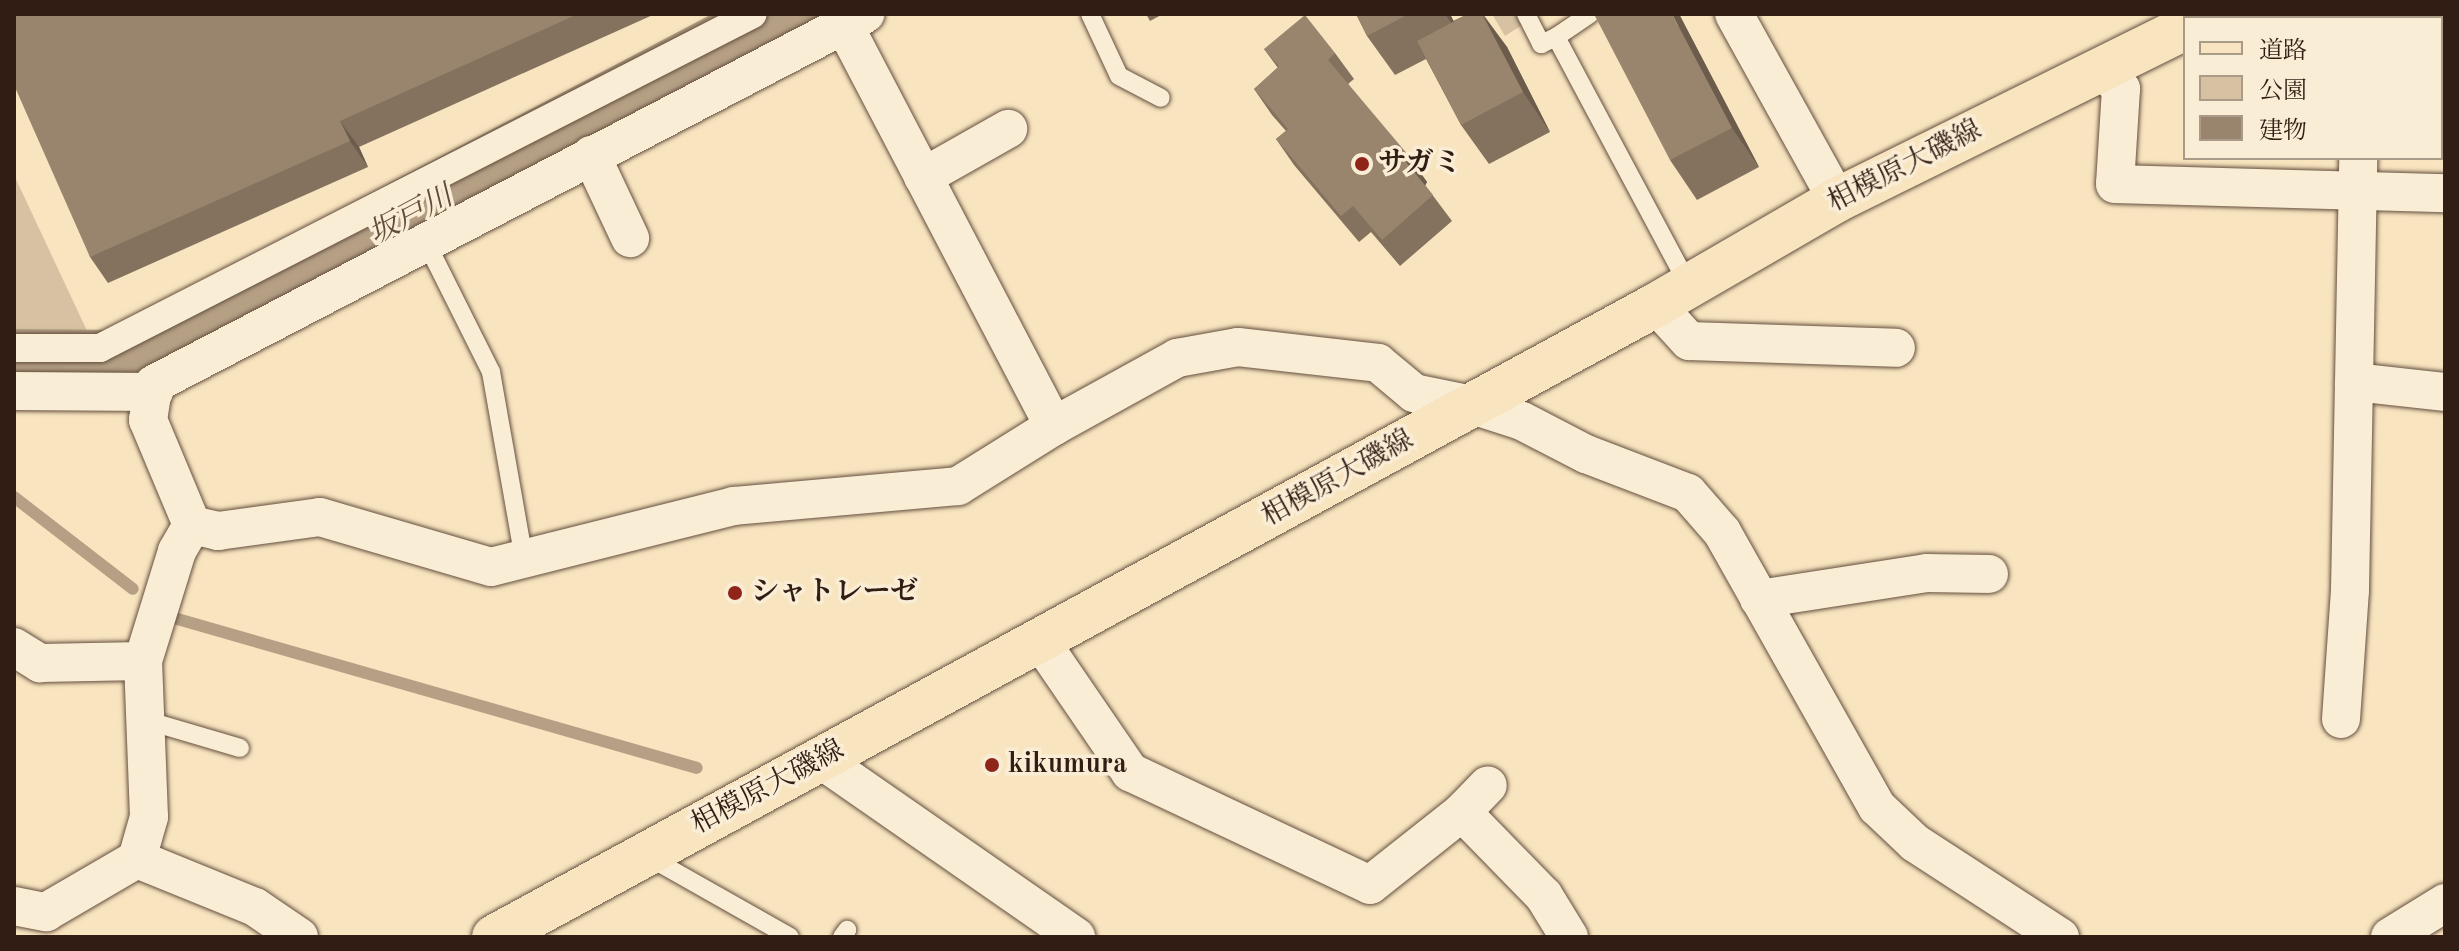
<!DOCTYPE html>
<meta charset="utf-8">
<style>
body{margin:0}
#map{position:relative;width:2459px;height:951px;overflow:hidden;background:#f8e4bf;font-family:"Old Standard TT","Noto Serif JP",serif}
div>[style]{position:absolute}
.green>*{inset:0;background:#d6c2a2}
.stream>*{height:12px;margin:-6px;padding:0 6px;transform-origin:6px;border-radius:6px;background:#b5a085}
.river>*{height:78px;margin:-39px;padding:0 39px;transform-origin:39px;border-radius:39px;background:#b5a085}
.roads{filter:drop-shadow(0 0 2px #644f3f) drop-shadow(0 0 2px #644f3f)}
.service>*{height:18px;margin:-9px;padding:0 9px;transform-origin:9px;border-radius:9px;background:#faedd5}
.pedestrian>*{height:28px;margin:-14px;padding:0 14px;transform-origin:14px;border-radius:14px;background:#faedd5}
.minor>*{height:38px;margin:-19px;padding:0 19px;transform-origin:19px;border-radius:19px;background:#faedd5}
.primary>*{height:44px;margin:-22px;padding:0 22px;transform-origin:22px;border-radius:22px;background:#f8e4bf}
.wall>*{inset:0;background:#84725e}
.shaded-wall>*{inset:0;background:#6b5c4c}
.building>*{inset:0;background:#99846d}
.dots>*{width:22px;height:22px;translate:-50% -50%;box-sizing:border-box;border:4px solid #faedd5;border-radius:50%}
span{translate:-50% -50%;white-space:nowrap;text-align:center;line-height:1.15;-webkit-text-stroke:7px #faedd5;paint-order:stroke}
.poi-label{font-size:28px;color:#321d14;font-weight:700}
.left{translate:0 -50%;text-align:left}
.street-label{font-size:28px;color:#321d14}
.water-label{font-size:30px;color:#604b3c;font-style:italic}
.frame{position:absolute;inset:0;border:16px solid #321d14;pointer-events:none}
.legend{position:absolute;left:2183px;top:16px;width:260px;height:144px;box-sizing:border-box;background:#faedd5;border:2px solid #aa9a88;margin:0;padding:10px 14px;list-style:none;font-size:24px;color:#321d14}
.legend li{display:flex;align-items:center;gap:16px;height:40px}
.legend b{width:40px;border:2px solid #aa9a88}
</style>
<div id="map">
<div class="green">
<div style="clip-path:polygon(754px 14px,798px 14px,347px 246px,103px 360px,101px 353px)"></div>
<div style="clip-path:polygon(1492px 14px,1539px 14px,1505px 36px)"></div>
<div style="clip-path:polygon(14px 175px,89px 335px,14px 332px)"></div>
</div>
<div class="stream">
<div style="left:14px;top:497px;width:150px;rotate:37.7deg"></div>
<div style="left:167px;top:616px;width:551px;rotate:16deg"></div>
</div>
<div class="river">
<div style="left:14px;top:368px;width:106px;rotate:0.5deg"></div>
<div style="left:120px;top:369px;width:764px;rotate:-27.71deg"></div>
</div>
<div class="roads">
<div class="service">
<div style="left:1090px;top:14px;width:68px;rotate:64.9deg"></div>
<div style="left:1119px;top:76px;width:47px;rotate:27.6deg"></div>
<div style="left:1526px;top:14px;width:34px;rotate:63deg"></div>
<div style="left:1541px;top:44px;width:17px;rotate:-25deg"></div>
<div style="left:1556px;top:37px;width:282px;rotate:61.9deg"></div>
<div style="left:1556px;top:37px;width:40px;rotate:-34deg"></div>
<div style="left:426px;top:242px;width:145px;rotate:63.4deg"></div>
<div style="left:491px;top:372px;width:190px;rotate:80deg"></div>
<div style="left:145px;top:720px;width:99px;rotate:16.4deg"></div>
<div style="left:647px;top:856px;width:164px;rotate:29.5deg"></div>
<div style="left:842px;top:937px;width:9px;rotate:-54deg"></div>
</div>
<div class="pedestrian">
<div style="left:14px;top:348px;width:86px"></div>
<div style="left:100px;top:348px;width:733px;rotate:-27.09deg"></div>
</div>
<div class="minor">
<div style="left:1734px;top:14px;width:213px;rotate:61deg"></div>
<div style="left:844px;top:25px;width:453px;rotate:62.4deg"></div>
<div style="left:2101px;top:68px;width:29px;rotate:46deg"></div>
<div style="left:2121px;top:89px;width:95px;rotate:93.6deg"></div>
<div style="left:2115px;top:184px;width:330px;rotate:1.6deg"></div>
<div style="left:591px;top:155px;width:92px;rotate:64.8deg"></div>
<div style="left:923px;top:177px;width:98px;rotate:-29.5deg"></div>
<div style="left:1656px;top:305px;width:49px;rotate:47.5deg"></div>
<div style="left:1689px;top:341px;width:207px;rotate:1.9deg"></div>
<div style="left:2354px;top:382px;width:92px;rotate:6.3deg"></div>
<div style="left:14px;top:391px;width:140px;rotate:0.4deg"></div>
<div style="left:192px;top:525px;width:27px;rotate:13deg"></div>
<div style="left:218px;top:531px;width:103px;rotate:-7.8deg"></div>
<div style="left:320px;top:517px;width:178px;rotate:16.3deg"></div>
<div style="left:491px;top:567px;width:251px;rotate:-14.1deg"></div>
<div style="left:734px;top:506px;width:225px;rotate:-5.1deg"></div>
<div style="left:958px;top:486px;width:113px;rotate:-32deg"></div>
<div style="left:1054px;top:426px;width:141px;rotate:-28.9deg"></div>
<div style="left:1177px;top:358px;width:62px;rotate:-10.2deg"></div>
<div style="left:1238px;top:347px;width:141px;rotate:6.5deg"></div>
<div style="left:1378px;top:363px;width:47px;rotate:39.8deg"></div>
<div style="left:1414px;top:393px;width:59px;rotate:11.7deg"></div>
<div style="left:1472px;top:405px;width:52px;rotate:17.7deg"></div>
<div style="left:1522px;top:421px;width:72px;rotate:27.3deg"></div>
<div style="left:1586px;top:454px;width:109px;rotate:20.9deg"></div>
<div style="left:1688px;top:493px;width:52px;rotate:48.9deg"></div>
<div style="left:1722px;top:532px;width:316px;rotate:60.6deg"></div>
<div style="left:1877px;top:807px;width:52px;rotate:43.5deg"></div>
<div style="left:1915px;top:843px;width:173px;rotate:33deg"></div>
<div style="left:1759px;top:599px;width:170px;rotate:-8.8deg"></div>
<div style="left:1927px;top:573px;width:62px;rotate:0.9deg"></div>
<div style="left:1041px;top:642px;width:158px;rotate:55.6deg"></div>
<div style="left:1130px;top:772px;width:265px;rotate:25.2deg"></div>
<div style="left:1370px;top:885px;width:117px;rotate:-38.4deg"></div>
<div style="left:1462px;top:812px;width:117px;rotate:45.7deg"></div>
<div style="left:1544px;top:896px;width:48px;rotate:58.6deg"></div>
<div style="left:14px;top:647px;width:31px;rotate:32deg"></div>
<div style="left:40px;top:663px;width:103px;rotate:-1.1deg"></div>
<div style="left:2341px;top:719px;width:129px;rotate:-86deg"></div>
<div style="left:2350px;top:590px;width:432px;rotate:-88.9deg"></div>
<div style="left:820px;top:759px;width:312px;rotate:34.8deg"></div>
<div style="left:1462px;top:812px;width:37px;rotate:-46deg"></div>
<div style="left:14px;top:906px;width:33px;rotate:11deg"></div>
<div style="left:46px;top:912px;width:105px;rotate:-30.2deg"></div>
<div style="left:299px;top:937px;width:53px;rotate:-145.7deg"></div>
<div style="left:255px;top:907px;width:127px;rotate:-157.9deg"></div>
<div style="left:137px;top:859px;width:44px;rotate:-74.1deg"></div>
<div style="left:149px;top:817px;width:156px;rotate:-92.2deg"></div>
<div style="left:143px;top:661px;width:115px;rotate:-72.8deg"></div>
<div style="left:177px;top:551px;width:30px;rotate:-60deg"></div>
<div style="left:192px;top:525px;width:114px;rotate:-112.7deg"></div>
<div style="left:148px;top:420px;width:36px;rotate:-81deg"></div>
<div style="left:154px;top:384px;width:802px;rotate:-27.49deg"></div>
<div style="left:2390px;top:937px;width:65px;rotate:-31.7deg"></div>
</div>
<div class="primary">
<div style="left:494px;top:937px;width:1323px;rotate:-28.54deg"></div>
<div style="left:1656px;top:305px;width:209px;rotate:-30.1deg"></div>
<div style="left:1837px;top:200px;width:388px;rotate:-26.3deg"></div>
</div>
</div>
<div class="wall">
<div style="clip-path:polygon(14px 14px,655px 14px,359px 147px,368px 167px,108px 283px,90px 257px)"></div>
<div style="clip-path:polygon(1146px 14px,1163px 14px,1150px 21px)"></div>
<div style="clip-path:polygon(1356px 14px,1450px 14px,1453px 21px,1468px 14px,1483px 14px,1507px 47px,1550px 132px,1489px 164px,1461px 125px,1426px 59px,1395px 75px,1367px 36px)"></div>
<div style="clip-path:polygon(1679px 14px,1759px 167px,1697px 200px,1670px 160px)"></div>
<div style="clip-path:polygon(1264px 49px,1335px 53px,1354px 79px,1348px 84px,1427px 182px,1425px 185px,1452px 221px,1400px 266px,1371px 232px,1359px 242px,1294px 165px,1276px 139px,1286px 131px,1272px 115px,1254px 89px,1278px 68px)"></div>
</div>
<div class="shaded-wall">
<div style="clip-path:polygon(1445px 14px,1450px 14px,1463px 39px)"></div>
<div style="clip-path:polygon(1482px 14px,1507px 47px,1550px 132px,1523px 92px)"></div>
<div style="clip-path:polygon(1672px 14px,1679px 14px,1759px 167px,1732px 128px)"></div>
<div style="clip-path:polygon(340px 121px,359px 147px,368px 167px,350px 141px)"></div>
<div style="clip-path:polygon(1409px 156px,1427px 182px,1424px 188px,1406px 162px)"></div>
</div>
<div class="building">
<div style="clip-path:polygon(14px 14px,578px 14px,340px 121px,350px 141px,90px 257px,14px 85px)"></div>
<div style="clip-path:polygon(1356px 14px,1409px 14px,1367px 36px)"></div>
<div style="clip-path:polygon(1468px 14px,1482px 14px,1523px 92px,1461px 125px,1417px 41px)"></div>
<div style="clip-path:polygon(1594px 14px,1672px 14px,1732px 128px,1670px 160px)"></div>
<div style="clip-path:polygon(1305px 15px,1335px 53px,1328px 60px,1409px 156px,1406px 162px,1433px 195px,1382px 240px,1353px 206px,1341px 216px,1276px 139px,1288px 129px,1254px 89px,1279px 66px,1264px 49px)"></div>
</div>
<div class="dots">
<div style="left:1362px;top:164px;background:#8f2418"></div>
<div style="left:735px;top:593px;background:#8f2418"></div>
<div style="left:992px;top:765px;background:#8f2418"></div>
</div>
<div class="poi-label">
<span class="left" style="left:1378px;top:164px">サガミ</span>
<span class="left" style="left:751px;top:593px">シャトレーゼ</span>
<span class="left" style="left:1008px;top:765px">kikumura</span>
</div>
<div class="street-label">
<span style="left:1905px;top:167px;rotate:-27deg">相模原大磯線</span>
<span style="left:1338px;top:479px;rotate:-29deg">相模原大磯線</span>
<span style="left:768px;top:788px;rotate:-28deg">相模原大磯線</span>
</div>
<div class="water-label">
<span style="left:411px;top:216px;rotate:-28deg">坂戸川</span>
</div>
<div class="frame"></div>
<ul class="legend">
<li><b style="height:10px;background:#f8e4bf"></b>道路</li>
<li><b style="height:22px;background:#d6c2a2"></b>公園</li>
<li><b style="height:22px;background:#99846d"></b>建物</li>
</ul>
</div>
